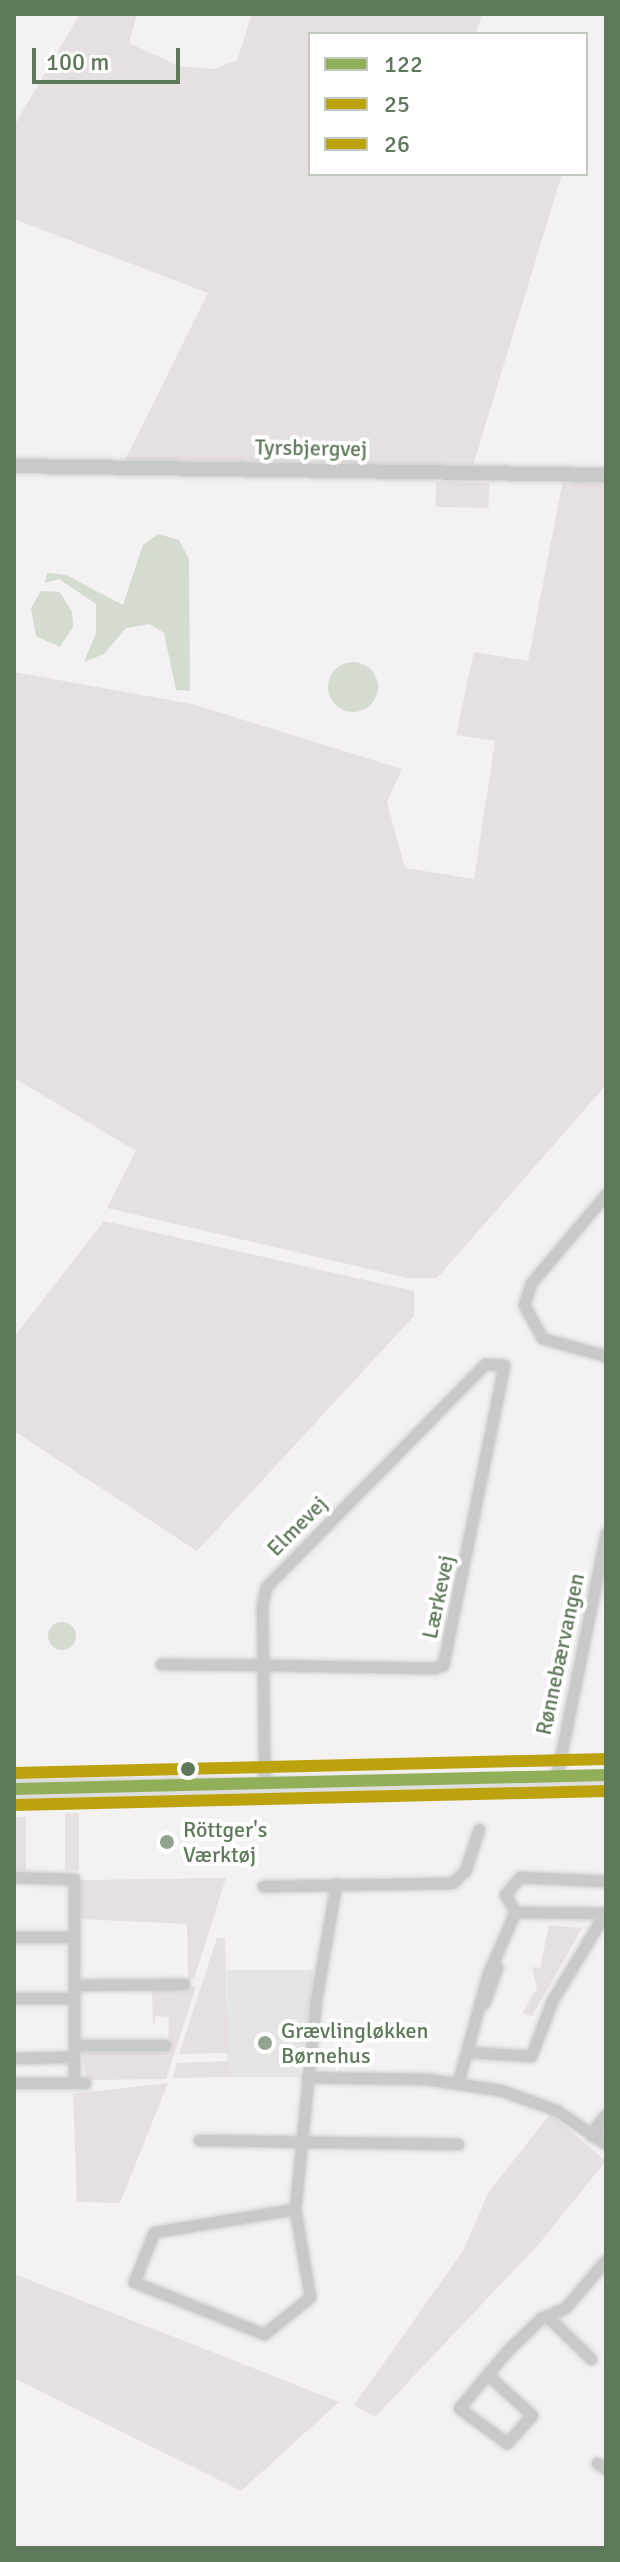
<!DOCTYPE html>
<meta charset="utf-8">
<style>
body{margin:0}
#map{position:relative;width:620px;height:2562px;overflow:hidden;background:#f4f1f3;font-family:Signika,sans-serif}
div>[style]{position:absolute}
.built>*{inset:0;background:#e5e5e3}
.green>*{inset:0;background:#e7e0e0;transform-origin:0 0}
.water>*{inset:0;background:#d4dbd0}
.round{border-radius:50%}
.roads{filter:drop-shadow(0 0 2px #cfcfce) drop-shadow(0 0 2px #cfcfce)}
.minor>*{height:11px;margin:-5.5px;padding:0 5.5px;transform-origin:5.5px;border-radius:5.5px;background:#c8cac8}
.tertiary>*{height:14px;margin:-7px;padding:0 7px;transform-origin:7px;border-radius:7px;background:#c8cac8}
.secondary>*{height:16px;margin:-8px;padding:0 8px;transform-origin:8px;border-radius:8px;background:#dddedd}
.bus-1>*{height:12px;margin:-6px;padding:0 6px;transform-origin:6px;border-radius:6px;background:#91ae58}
.bus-2>*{height:12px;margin:-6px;padding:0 6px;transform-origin:6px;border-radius:6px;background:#bca30d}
.bus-3>*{height:12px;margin:-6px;padding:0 6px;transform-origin:6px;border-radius:6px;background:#bca30d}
.dots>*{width:22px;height:22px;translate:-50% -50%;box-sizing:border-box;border:4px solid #fff;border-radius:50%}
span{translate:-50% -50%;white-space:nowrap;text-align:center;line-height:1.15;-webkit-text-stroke:8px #fff;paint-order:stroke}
.street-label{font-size:22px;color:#5e7959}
.poi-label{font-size:22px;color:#5e7959}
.left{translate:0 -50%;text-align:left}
.frame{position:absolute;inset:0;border:16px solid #5e7959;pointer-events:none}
.legend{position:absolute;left:308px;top:32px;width:280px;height:144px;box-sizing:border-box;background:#fff;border:2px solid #bfc9bd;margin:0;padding:10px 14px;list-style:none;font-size:24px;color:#5e7959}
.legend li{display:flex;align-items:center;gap:16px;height:40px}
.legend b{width:40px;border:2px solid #bfc9bd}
.scale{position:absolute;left:32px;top:48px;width:148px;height:36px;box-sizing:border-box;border:4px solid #5e7959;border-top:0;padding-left:10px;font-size:24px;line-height:28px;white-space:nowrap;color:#5e7959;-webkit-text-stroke:6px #fff;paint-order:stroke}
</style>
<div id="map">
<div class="built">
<div style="clip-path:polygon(227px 1970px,314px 1970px,299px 2077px,227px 2077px)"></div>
</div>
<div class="green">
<div style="clip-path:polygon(80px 14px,137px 14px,129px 43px,179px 66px,214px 69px,237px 60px,252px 14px,482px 14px,476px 34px,310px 34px,310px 174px,562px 174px,472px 469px,123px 464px,208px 293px,14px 219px,14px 126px)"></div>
<div style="clip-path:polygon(563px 480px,606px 480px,606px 1085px,437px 1278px,407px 1278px,107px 1208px,136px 1151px,14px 1078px,14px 672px,192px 704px,402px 769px,387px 802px,405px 868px,474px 879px,495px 741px,456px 735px,474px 652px,528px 661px)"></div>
<div style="left:436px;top:482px;width:53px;height:25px;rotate:1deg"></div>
<div style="clip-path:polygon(104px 1221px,414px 1291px,414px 1316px,197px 1551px,14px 1431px,14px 1337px)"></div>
<div style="left:65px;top:1813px;width:14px;height:57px"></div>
<div style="left:14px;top:1817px;width:12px;height:53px"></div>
<div style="clip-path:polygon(226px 1878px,194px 1979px,188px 1980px,187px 1924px,80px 1919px,80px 1880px)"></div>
<div style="clip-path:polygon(549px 1925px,582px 1928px,532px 2016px,522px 2013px,537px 1988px,532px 1967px,540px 1968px)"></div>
<div style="clip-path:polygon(217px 1938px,225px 1938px,228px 2053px,179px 2054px)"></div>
<div style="clip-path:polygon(196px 1987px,166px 2079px,87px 2080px,81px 2049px,168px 2049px,169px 2017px,156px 2016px,153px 2027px,152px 1988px)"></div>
<div style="clip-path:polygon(229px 2061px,230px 2077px,173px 2078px,177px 2063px)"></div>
<div style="clip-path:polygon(168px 2083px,120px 2203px,77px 2202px,73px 2094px)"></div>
<div style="clip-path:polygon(550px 2114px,606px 2161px,538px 2245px,375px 2417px,354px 2405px,463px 2251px,488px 2193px)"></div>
<div style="clip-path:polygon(14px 2274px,339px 2402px,241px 2491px,14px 2378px)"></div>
</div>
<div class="water">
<div style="clip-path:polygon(158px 534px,179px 540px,189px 559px,190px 691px,176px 690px,164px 633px,150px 624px,126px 628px,104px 654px,84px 662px,96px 633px,96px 604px,59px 579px,45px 583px,47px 573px,66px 575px,123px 605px,143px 545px)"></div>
<div style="clip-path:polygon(41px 591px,60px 592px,72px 612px,73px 627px,60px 647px,36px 636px,31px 608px)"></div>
<div class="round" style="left:328px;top:662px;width:50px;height:50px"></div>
<div class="round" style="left:48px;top:1622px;width:28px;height:28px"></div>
</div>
<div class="roads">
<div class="minor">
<div style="left:606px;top:1194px;width:116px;rotate:130.1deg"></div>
<div style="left:531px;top:1283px;width:23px;rotate:108deg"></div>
<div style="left:524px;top:1305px;width:38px;rotate:61deg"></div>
<div style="left:542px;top:1338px;width:66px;rotate:15.7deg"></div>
<div style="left:161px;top:1664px;width:102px;rotate:0.6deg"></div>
<div style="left:263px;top:1665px;width:171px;rotate:1deg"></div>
<div style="left:434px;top:1668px;width:9px;rotate:-18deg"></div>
<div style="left:443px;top:1665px;width:306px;rotate:-78.5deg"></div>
<div style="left:504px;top:1365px;width:19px;rotate:-177deg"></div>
<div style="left:485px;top:1364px;width:313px;rotate:134.5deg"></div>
<div style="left:266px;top:1587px;width:19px;rotate:102deg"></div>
<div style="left:262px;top:1606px;width:59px;rotate:89deg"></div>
<div style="left:263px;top:1665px;width:89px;rotate:89.4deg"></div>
<div style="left:264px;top:1754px;width:29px;rotate:88deg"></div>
<div style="left:555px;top:1784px;width:256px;rotate:-78.5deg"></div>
<div style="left:14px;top:1877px;width:60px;rotate:1.9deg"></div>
<div style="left:74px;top:1879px;width:204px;rotate:90deg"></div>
<div style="left:606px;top:1881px;width:86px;rotate:-177.3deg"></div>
<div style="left:520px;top:1877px;width:23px;rotate:131deg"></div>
<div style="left:505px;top:1894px;width:21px;rotate:61deg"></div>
<div style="left:515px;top:1912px;width:91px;rotate:0.6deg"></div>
<div style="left:263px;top:1886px;width:189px;rotate:-0.9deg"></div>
<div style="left:452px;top:1883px;width:18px;rotate:-43deg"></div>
<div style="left:465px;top:1871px;width:44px;rotate:-71.6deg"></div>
<div style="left:14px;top:1937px;width:60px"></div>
<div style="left:74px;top:1985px;width:110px;rotate:-0.5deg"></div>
<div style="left:14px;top:1998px;width:60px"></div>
<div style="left:484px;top:2003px;width:38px;rotate:-70deg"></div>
<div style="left:74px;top:2045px;width:91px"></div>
<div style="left:469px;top:2052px;width:62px;rotate:3.7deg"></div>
<div style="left:531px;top:2056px;width:59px;rotate:-69.1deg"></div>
<div style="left:552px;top:2001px;width:103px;rotate:-58.9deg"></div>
<div style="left:14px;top:2058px;width:60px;rotate:-1deg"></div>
<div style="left:307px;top:2077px;width:120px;rotate:1deg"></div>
<div style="left:427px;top:2079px;width:74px;rotate:8.6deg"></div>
<div style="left:500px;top:2090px;width:59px;rotate:19.7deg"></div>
<div style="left:556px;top:2110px;width:60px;rotate:34.2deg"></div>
<div style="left:458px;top:2082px;width:112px;rotate:-74.5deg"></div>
<div style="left:488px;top:1974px;width:68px;rotate:-66.5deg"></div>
<div style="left:14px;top:2083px;width:71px"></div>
<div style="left:199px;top:2140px;width:259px;rotate:0.9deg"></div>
<div style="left:295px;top:2209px;width:143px;rotate:170.7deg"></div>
<div style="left:154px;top:2232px;width:54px;rotate:111.8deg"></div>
<div style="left:134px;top:2282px;width:140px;rotate:21.8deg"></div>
<div style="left:264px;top:2334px;width:59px;rotate:-38.8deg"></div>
<div style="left:310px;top:2297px;width:89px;rotate:-99.7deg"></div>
<div style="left:295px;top:2209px;width:211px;rotate:-84.3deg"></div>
<div style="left:316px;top:1999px;width:117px;rotate:-80.1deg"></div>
<div style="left:550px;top:2319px;width:57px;rotate:44.3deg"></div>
<div style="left:489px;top:2376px;width:58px;rotate:42.2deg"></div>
<div style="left:532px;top:2415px;width:38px;rotate:132deg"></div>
<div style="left:507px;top:2443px;width:59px;rotate:-143.9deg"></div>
<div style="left:459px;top:2408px;width:75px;rotate:-49.9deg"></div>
<div style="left:507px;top:2351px;width:47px;rotate:-44.1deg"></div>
<div style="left:541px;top:2318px;width:26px;rotate:-23deg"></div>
<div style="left:565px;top:2308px;width:63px;rotate:-49.5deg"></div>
<div style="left:597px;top:2463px;width:11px;rotate:34deg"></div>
</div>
<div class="tertiary">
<div style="left:14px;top:466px;width:592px;rotate:0.87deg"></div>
<div style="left:593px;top:2135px;width:22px;rotate:-54deg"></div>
</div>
<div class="secondary">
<div style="left:14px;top:1789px;width:592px;rotate:-0.58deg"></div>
</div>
</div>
<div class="bus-1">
<div style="left:14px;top:1789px;width:592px;rotate:-1.35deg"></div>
</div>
<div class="bus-2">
<div style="left:14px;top:1805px;width:592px;rotate:-1.35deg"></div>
</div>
<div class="bus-3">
<div style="left:14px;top:1773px;width:592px;rotate:-1.35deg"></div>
</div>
<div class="dots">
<div style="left:188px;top:1769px;background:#5e7959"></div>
<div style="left:167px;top:1842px;background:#92a38f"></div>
<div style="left:265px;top:2043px;background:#92a38f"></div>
</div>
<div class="street-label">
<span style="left:311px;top:448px;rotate:1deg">Tyrsbjergvej</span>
<span style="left:297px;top:1526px;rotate:-45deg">Elmevej</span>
<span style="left:438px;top:1597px;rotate:-78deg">Lærkevej</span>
<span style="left:560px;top:1654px;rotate:-78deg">Rønnebærvangen</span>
</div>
<div class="poi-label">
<span class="left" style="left:183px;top:1842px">Röttger's<br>Værktøj</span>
<span class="left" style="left:281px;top:2043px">Grævlingløkken<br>Børnehus</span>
</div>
<div class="frame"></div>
<ul class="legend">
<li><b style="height:10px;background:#91ae58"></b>122</li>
<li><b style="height:10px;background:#bca30d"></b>25</li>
<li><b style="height:10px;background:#bca30d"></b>26</li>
</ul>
<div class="scale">100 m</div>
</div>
